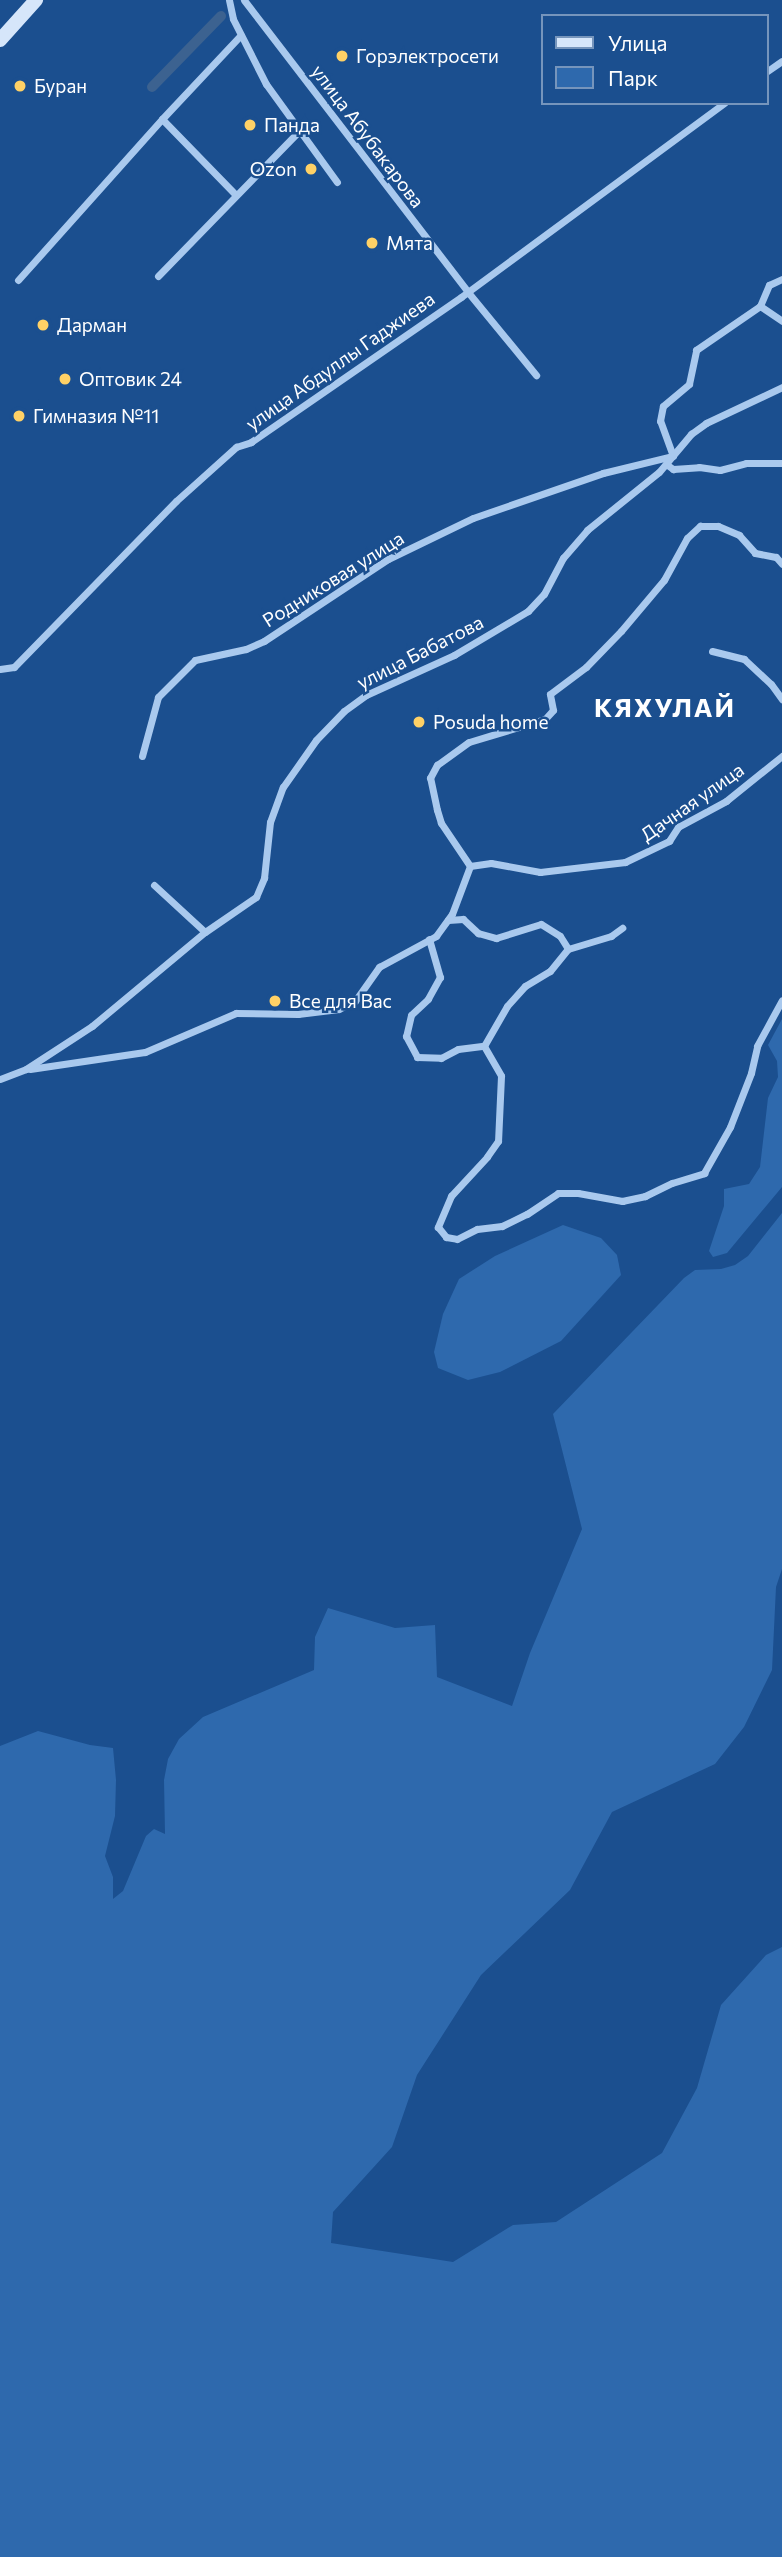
<!DOCTYPE html>
<meta charset="utf-8">
<style>
body{margin:0}
#map{position:relative;width:782px;height:2557px;overflow:hidden;background:#1b4f8f;font-family:Commissioner,sans-serif}
div>[style]{position:absolute}
.green>*{inset:0;background:#2e69ad}
.canal>*{height:10px;margin:-5px;padding:0 5px;transform-origin:5px;border-radius:5px;background:#3c6290}
.street>*{height:7px;margin:-3.5px;padding:0 3.5px;transform-origin:3.5px;border-radius:3.5px;background:#a9c9ee}
.secondary>*{height:14px;margin:-7px;padding:0 7px;transform-origin:7px;border-radius:7px;background:#d6e6fa}
.dots>*{width:19px;height:19px;translate:-50% -50%;box-sizing:border-box;border:4px solid #1b4f8f;border-radius:50%}
span{translate:-50% -50%;white-space:nowrap;text-align:center;line-height:1.15;-webkit-text-stroke:5px #1b4f8f;paint-order:stroke}
.poi-label{font-size:19px;color:#fff}
.left{translate:0 -50%;text-align:left}
.right{translate:-100% -50%;text-align:right}
.street-label{font-size:19px;color:#fff}
.district-label{font-size:26px;color:#fff;font-weight:700;letter-spacing:2px}
.legend{position:absolute;left:541px;top:14px;width:228px;height:91px;box-sizing:border-box;background:#1b4f8f;border:2px solid #7695bc;margin:0;padding:9px 12px;list-style:none;font-size:21px;color:#fff}
.legend li{display:flex;align-items:center;gap:14px;height:35px}
.legend b{width:35px;border:2px solid #7695bc}
</style>
<div id="map">
<div class="green">
<div style="clip-path:polygon(782px 1019px,782px 1187px,727px 1253px,713px 1257px,709px 1251px,724px 1206px,724px 1189px,749px 1184px,760px 1167px,768px 1098px,778px 1077px,777px 1061px,768px 1045px)"></div>
<div style="clip-path:polygon(782px 1213px,782px 1569px,776px 1587px,772px 1670px,744px 1727px,715px 1764px,612px 1812px,570px 1890px,481px 1975px,417px 2075px,392px 2147px,333px 2212px,331px 2243px,453px 2262px,513px 2225px,556px 2222px,662px 2153px,697px 2088px,721px 2005px,766px 1955px,782px 1947px,782px 2557px,0 2557px,0 1746px,38px 1731px,90px 1745px,113px 1748px,116px 1780px,115px 1816px,105px 1856px,113px 1877px,113px 1899px,123px 1891px,146px 1836px,154px 1829px,165px 1834px,164px 1780px,168px 1759px,179px 1739px,203px 1717px,314px 1670px,315px 1637px,328px 1608px,395px 1628px,435px 1625px,437px 1677px,512px 1706px,530px 1653px,582px 1529px,553px 1414px,684px 1278px,695px 1270px,721px 1269px,735px 1265px,748px 1256px)"></div>
<div style="clip-path:polygon(563px 1225px,601px 1238px,617px 1255px,621px 1275px,561px 1341px,500px 1372px,468px 1380px,438px 1368px,434px 1352px,443px 1314px,459px 1279px,495px 1256px)"></div>
</div>
<div class="canal">
<div style="left:152px;top:87px;width:99px;rotate:-45.8deg"></div>
</div>
<div class="street">
<div style="left:229px;top:0;width:19px;rotate:78deg"></div>
<div style="left:233px;top:19px;width:73px;rotate:63.1deg"></div>
<div style="left:266px;top:84px;width:121px;rotate:54.1deg"></div>
<div style="left:244px;top:0;width:367px;rotate:52.5deg"></div>
<div style="left:467px;top:291px;width:109px;rotate:50.6deg"></div>
<div style="left:766px;top:72px;width:19px;rotate:-35deg"></div>
<div style="left:162px;top:119px;width:106px;rotate:45.8deg"></div>
<div style="left:158px;top:276px;width:205px;rotate:-45.8deg"></div>
<div style="left:18px;top:280px;width:216px;rotate:-48.2deg"></div>
<div style="left:162px;top:119px;width:115px;rotate:-46.8deg"></div>
<div style="left:760px;top:306px;width:23px;rotate:-67deg"></div>
<div style="left:769px;top:285px;width:14px;rotate:-25deg"></div>
<div style="left:760px;top:306px;width:27px;rotate:34deg"></div>
<div style="left:673px;top:456px;width:37px;rotate:-110deg"></div>
<div style="left:660px;top:421px;width:15px;rotate:-79deg"></div>
<div style="left:663px;top:406px;width:34px;rotate:-40deg"></div>
<div style="left:689px;top:384px;width:35px;rotate:-78deg"></div>
<div style="left:696px;top:350px;width:78px;rotate:-34.5deg"></div>
<div style="left:666px;top:464px;width:9px;rotate:36deg"></div>
<div style="left:673px;top:469px;width:26px;rotate:-4deg"></div>
<div style="left:699px;top:467px;width:21px;rotate:8deg"></div>
<div style="left:720px;top:470px;width:27px;rotate:-15deg"></div>
<div style="left:746px;top:463px;width:36px"></div>
<div style="left:712px;top:651px;width:33px;rotate:14deg"></div>
<div style="left:744px;top:659px;width:37px;rotate:43deg"></div>
<div style="left:771px;top:684px;width:19px;rotate:54deg"></div>
<div style="left:0;top:669px;width:14px;rotate:-8deg"></div>
<div style="left:14px;top:667px;width:232px;rotate:-45.7deg"></div>
<div style="left:176px;top:501px;width:81px;rotate:-42deg"></div>
<div style="left:236px;top:447px;width:16px;rotate:-18deg"></div>
<div style="left:251px;top:442px;width:255px;rotate:-34.6deg"></div>
<div style="left:461px;top:297px;width:327px;rotate:-36.4deg"></div>
<div style="left:142px;top:756px;width:61px;rotate:-74.8deg"></div>
<div style="left:158px;top:697px;width:52px;rotate:-45deg"></div>
<div style="left:195px;top:660px;width:52px;rotate:-12.2deg"></div>
<div style="left:246px;top:649px;width:20px;rotate:-24deg"></div>
<div style="left:264px;top:641px;width:149px;rotate:-33.5deg"></div>
<div style="left:388px;top:559px;width:94px;rotate:-25.8deg"></div>
<div style="left:473px;top:518px;width:138px;rotate:-19.1deg"></div>
<div style="left:603px;top:473px;width:71px;rotate:-13.8deg"></div>
<div style="left:470px;top:866px;width:52px;rotate:-124deg"></div>
<div style="left:441px;top:823px;width:14px;rotate:-107deg"></div>
<div style="left:437px;top:810px;width:33px;rotate:-102deg"></div>
<div style="left:430px;top:778px;width:15px;rotate:-62deg"></div>
<div style="left:437px;top:765px;width:39px;rotate:-36deg"></div>
<div style="left:469px;top:742px;width:79px;rotate:-16.8deg"></div>
<div style="left:545px;top:719px;width:12px;rotate:-48deg"></div>
<div style="left:553px;top:710px;width:16px;rotate:-101deg"></div>
<div style="left:550px;top:694px;width:45px;rotate:-36.9deg"></div>
<div style="left:586px;top:667px;width:50px;rotate:-45.8deg"></div>
<div style="left:621px;top:631px;width:67px;rotate:-49.9deg"></div>
<div style="left:664px;top:580px;width:48px;rotate:-61.3deg"></div>
<div style="left:687px;top:538px;width:18px;rotate:-43deg"></div>
<div style="left:700px;top:526px;width:18px"></div>
<div style="left:718px;top:526px;width:23px;rotate:23deg"></div>
<div style="left:739px;top:535px;width:24px;rotate:48deg"></div>
<div style="left:755px;top:553px;width:21px;rotate:11deg"></div>
<div style="left:776px;top:557px;width:9px;rotate:49deg"></div>
<div style="left:154px;top:885px;width:69px;rotate:42.7deg"></div>
<div style="left:448px;top:920px;width:15px;rotate:-4deg"></div>
<div style="left:463px;top:919px;width:21px;rotate:43deg"></div>
<div style="left:478px;top:933px;width:19px;rotate:16deg"></div>
<div style="left:496px;top:938px;width:47px;rotate:-17.3deg"></div>
<div style="left:541px;top:924px;width:22px;rotate:32deg"></div>
<div style="left:560px;top:936px;width:15px;rotate:58deg"></div>
<div style="left:568px;top:949px;width:45px;rotate:-16.8deg"></div>
<div style="left:611px;top:936px;width:14px;rotate:-36deg"></div>
<div style="left:429px;top:939px;width:40px;rotate:74deg"></div>
<div style="left:440px;top:977px;width:25px;rotate:119deg"></div>
<div style="left:428px;top:999px;width:23px;rotate:137deg"></div>
<div style="left:411px;top:1015px;width:22px;rotate:103deg"></div>
<div style="left:406px;top:1036px;width:24px;rotate:62deg"></div>
<div style="left:417px;top:1057px;width:24px;rotate:2deg"></div>
<div style="left:441px;top:1058px;width:19px;rotate:-28deg"></div>
<div style="left:458px;top:1049px;width:26px;rotate:-7deg"></div>
<div style="left:484px;top:1046px;width:34px;rotate:60deg"></div>
<div style="left:501px;top:1076px;width:65px;rotate:92.6deg"></div>
<div style="left:498px;top:1141px;width:19px;rotate:125deg"></div>
<div style="left:487px;top:1157px;width:53px;rotate:132.7deg"></div>
<div style="left:451px;top:1196px;width:34px;rotate:113deg"></div>
<div style="left:438px;top:1227px;width:13px;rotate:51deg"></div>
<div style="left:446px;top:1237px;width:11px;rotate:10deg"></div>
<div style="left:457px;top:1239px;width:22px;rotate:-27deg"></div>
<div style="left:477px;top:1229px;width:25px;rotate:-7deg"></div>
<div style="left:502px;top:1226px;width:28px;rotate:-26deg"></div>
<div style="left:527px;top:1214px;width:37px;rotate:-34deg"></div>
<div style="left:558px;top:1193px;width:20px"></div>
<div style="left:578px;top:1193px;width:45px;rotate:10.3deg"></div>
<div style="left:622px;top:1201px;width:24px;rotate:-12deg"></div>
<div style="left:645px;top:1196px;width:30px;rotate:-26deg"></div>
<div style="left:672px;top:1183px;width:34px;rotate:-17deg"></div>
<div style="left:704px;top:1173px;width:53px;rotate:-60.5deg"></div>
<div style="left:730px;top:1127px;width:58px;rotate:-68.7deg"></div>
<div style="left:751px;top:1073px;width:28px;rotate:-77deg"></div>
<div style="left:757px;top:1046px;width:52px;rotate:-61.5deg"></div>
<div style="left:484px;top:1046px;width:46px;rotate:-60.1deg"></div>
<div style="left:507px;top:1006px;width:27px;rotate:-48deg"></div>
<div style="left:525px;top:986px;width:29px;rotate:-31deg"></div>
<div style="left:550px;top:971px;width:28px;rotate:-51deg"></div>
<div style="left:30px;top:1069px;width:116px;rotate:-8.4deg"></div>
<div style="left:145px;top:1052px;width:99px;rotate:-23.2deg"></div>
<div style="left:236px;top:1013px;width:62px;rotate:0.9deg"></div>
<div style="left:298px;top:1014px;width:41px;rotate:-7deg"></div>
<div style="left:339px;top:1009px;width:18px;rotate:-27deg"></div>
<div style="left:355px;top:1001px;width:42px;rotate:-54.8deg"></div>
<div style="left:379px;top:967px;width:65px;rotate:-28.5deg"></div>
<div style="left:436px;top:936px;width:27px;rotate:-54deg"></div>
<div style="left:452px;top:914px;width:51px;rotate:-69.4deg"></div>
<div style="left:470px;top:866px;width:21px;rotate:-8deg"></div>
<div style="left:491px;top:863px;width:50px;rotate:10.4deg"></div>
<div style="left:540px;top:872px;width:86px;rotate:-6.7deg"></div>
<div style="left:625px;top:862px;width:49px;rotate:-25.5deg"></div>
<div style="left:669px;top:841px;width:17px;rotate:-57deg"></div>
<div style="left:678px;top:827px;width:55px;rotate:-28.4deg"></div>
<div style="left:726px;top:801px;width:72px;rotate:-38.8deg"></div>
<div style="left:0;top:1079px;width:28px;rotate:-21deg"></div>
<div style="left:26px;top:1069px;width:79px;rotate:-33.1deg"></div>
<div style="left:92px;top:1026px;width:147px;rotate:-39.8deg"></div>
<div style="left:205px;top:932px;width:62px;rotate:-34.5deg"></div>
<div style="left:256px;top:897px;width:21px;rotate:-67deg"></div>
<div style="left:264px;top:878px;width:56px;rotate:-83.9deg"></div>
<div style="left:270px;top:822px;width:37px;rotate:-70deg"></div>
<div style="left:283px;top:787px;width:57px;rotate:-54.9deg"></div>
<div style="left:316px;top:740px;width:40px;rotate:-46deg"></div>
<div style="left:344px;top:711px;width:27px;rotate:-36deg"></div>
<div style="left:366px;top:695px;width:97px;rotate:-24.4deg"></div>
<div style="left:454px;top:655px;width:86px;rotate:-30.7deg"></div>
<div style="left:528px;top:611px;width:23px;rotate:-47deg"></div>
<div style="left:544px;top:594px;width:41px;rotate:-62.2deg"></div>
<div style="left:563px;top:558px;width:37px;rotate:-49deg"></div>
<div style="left:587px;top:530px;width:92px;rotate:-38.9deg"></div>
<div style="left:659px;top:472px;width:50px;rotate:-49.9deg"></div>
<div style="left:691px;top:434px;width:19px;rotate:-36deg"></div>
<div style="left:706px;top:423px;width:84px;rotate:-25.3deg"></div>
</div>
<div class="secondary">
<div style="left:0;top:40px;width:54px;rotate:-48deg"></div>
</div>
<div class="dots">
<div style="left:342px;top:56px;background:#ffd166"></div>
<div style="left:20px;top:86px;background:#ffd166"></div>
<div style="left:250px;top:125px;background:#ffd166"></div>
<div style="left:311px;top:169px;background:#ffd166"></div>
<div style="left:372px;top:243px;background:#ffd166"></div>
<div style="left:43px;top:325px;background:#ffd166"></div>
<div style="left:65px;top:379px;background:#ffd166"></div>
<div style="left:19px;top:416px;background:#ffd166"></div>
<div style="left:419px;top:722px;background:#ffd166"></div>
<div style="left:275px;top:1001px;background:#ffd166"></div>
</div>
<div class="poi-label">
<span class="left" style="left:356px;top:56px">Горэлектросети</span>
<span class="left" style="left:34px;top:86px">Буран</span>
<span class="left" style="left:264px;top:125px">Панда</span>
<span class="right" style="left:297px;top:169px">Ozon</span>
<span class="left" style="left:386px;top:243px">Мята</span>
<span class="left" style="left:57px;top:325px">Дарман</span>
<span class="left" style="left:79px;top:379px">Оптовик 24</span>
<span class="left" style="left:33px;top:416px">Гимназия №11</span>
<span class="left" style="left:433px;top:722px">Posuda home</span>
<span class="left" style="left:289px;top:1001px">Все для Вас</span>
</div>
<div class="street-label">
<span style="left:368px;top:136px;rotate:53deg">улица Абубакарова</span>
<span style="left:340px;top:361px;rotate:-35deg">улица Абдуллы Гаджиева</span>
<span style="left:333px;top:579px;rotate:-32deg">Родниковая улица</span>
<span style="left:420px;top:652px;rotate:-27deg">улица Бабатова</span>
<span style="left:692px;top:802px;rotate:-35deg">Дачная улица</span>
</div>
<div class="district-label">
<span style="left:665px;top:707px">КЯХУЛАЙ</span>
</div>
<ul class="legend">
<li><b style="height:9px;background:#d6e6fa"></b>Улица</li>
<li><b style="height:19px;background:#2e69ad"></b>Парк</li>
</ul>
</div>
